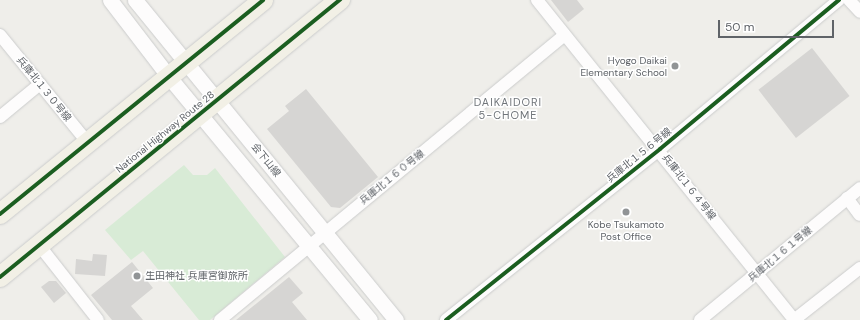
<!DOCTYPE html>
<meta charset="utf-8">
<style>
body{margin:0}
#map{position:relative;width:860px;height:320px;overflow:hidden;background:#efeeea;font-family:"DM Sans","Noto Sans JP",sans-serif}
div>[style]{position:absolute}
.green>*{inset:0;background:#d8ebd6}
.building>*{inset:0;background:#d6d5d3;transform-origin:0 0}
.roads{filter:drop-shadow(0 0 1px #cbcccc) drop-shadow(0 0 1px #cbcccc)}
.minor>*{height:12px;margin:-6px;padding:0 6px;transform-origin:6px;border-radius:6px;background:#fdfcfc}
.tertiary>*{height:15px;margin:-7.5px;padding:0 7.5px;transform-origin:7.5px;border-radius:7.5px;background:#fdfcfc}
.trunk>*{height:20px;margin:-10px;padding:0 10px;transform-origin:10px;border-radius:10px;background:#f2f0e6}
.cycleway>*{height:4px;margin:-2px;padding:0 2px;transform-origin:2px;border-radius:2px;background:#1b5e20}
.dots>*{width:11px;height:11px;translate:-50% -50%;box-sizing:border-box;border:2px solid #fff;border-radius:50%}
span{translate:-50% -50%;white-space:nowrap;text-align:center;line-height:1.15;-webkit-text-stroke:3px #fff;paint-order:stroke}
.poi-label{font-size:10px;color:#5f6368}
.right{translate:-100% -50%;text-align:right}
.left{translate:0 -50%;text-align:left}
.street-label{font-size:10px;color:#5f6368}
.neighbourhood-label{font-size:11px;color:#70757a;letter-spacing:1px}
.scale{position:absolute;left:718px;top:20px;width:116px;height:18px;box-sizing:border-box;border:2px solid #5f6368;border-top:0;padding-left:5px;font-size:12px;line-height:14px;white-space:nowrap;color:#5f6368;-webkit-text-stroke:3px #fff;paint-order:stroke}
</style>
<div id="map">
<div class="green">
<div style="clip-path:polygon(184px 165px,193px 175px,207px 175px,215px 168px,285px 257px,210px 320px,199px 320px,143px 251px,131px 260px,105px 230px)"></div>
</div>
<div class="building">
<div style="clip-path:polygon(551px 0,577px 0,584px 9px,568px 22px)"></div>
<div style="left:812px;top:48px;width:61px;height:68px;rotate:52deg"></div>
<div style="clip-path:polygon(306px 89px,378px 177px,340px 208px,331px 207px,267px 129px,289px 111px,285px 106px)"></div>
<div style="clip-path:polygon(93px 254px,107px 255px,105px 276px,75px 274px,76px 259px,92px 261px)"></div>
<div style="clip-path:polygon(132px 262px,153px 288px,131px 306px,143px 320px,112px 320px,91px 295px)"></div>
<div style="clip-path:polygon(289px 277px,303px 293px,292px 302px,307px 320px,236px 320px)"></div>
<div style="clip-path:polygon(49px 281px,56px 281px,66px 293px,54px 303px,41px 287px)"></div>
</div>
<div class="roads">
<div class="minor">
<div style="left:537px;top:0;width:410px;rotate:51.2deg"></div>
<div style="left:849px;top:0;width:16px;rotate:47deg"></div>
<div style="left:0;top:35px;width:139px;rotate:50.8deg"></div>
<div style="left:0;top:117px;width:52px;rotate:-39.5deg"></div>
<div style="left:847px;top:198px;width:21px;rotate:53deg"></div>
<div style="left:39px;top:245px;width:95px;rotate:51.8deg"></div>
<div style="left:220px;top:320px;width:447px;rotate:-39.6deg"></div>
<div style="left:446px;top:320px;width:274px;rotate:-38.6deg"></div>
<div style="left:660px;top:149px;width:233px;rotate:-39.8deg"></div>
<div style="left:700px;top:320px;width:207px;rotate:-39.5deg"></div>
<div style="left:794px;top:320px;width:84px;rotate:-38.2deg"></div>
</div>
<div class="tertiary">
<div style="left:110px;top:0;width:97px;rotate:52.5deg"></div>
<div style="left:169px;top:77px;width:315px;rotate:50.4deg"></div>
<div style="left:135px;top:0;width:413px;rotate:50.8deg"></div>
</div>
<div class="trunk">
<div style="left:0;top:214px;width:339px;rotate:-39.1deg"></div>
<div style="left:0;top:277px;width:439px;rotate:-39.2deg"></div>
</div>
</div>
<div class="cycleway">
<div style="left:0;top:214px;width:339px;rotate:-39.1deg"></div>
<div style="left:0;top:277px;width:439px;rotate:-39.2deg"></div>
<div style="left:446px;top:320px;width:274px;rotate:-38.6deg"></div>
<div style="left:660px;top:149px;width:233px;rotate:-39.8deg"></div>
</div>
<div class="dots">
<div style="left:675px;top:66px;background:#919496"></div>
<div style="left:626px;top:212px;background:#919496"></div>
<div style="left:137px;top:276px;background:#919496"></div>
</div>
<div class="poi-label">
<span class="right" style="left:667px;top:66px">Hyogo Daikai<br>Elementary School</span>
<span style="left:626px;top:230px">Kobe Tsukamoto<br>Post Office</span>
<span class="left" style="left:145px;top:276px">生田神社 兵庫宮御旅所</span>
</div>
<div class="street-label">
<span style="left:44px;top:89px;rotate:51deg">兵庫北１３０号線</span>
<span style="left:165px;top:132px;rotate:-39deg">National Highway Route 28</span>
<span style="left:639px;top:155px;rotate:-39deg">兵庫北１５６号線</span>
<span style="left:266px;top:160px;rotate:51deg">会下山線</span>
<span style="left:392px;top:177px;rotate:-39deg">兵庫北１６０号線</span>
<span style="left:689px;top:187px;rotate:52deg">兵庫北１６４号線</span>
<span style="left:780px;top:254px;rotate:-40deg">兵庫北１６１号線</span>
</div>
<div class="neighbourhood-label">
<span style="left:508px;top:109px">DAIKAIDORI<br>5-CHOME</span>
</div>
<div class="scale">50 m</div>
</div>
